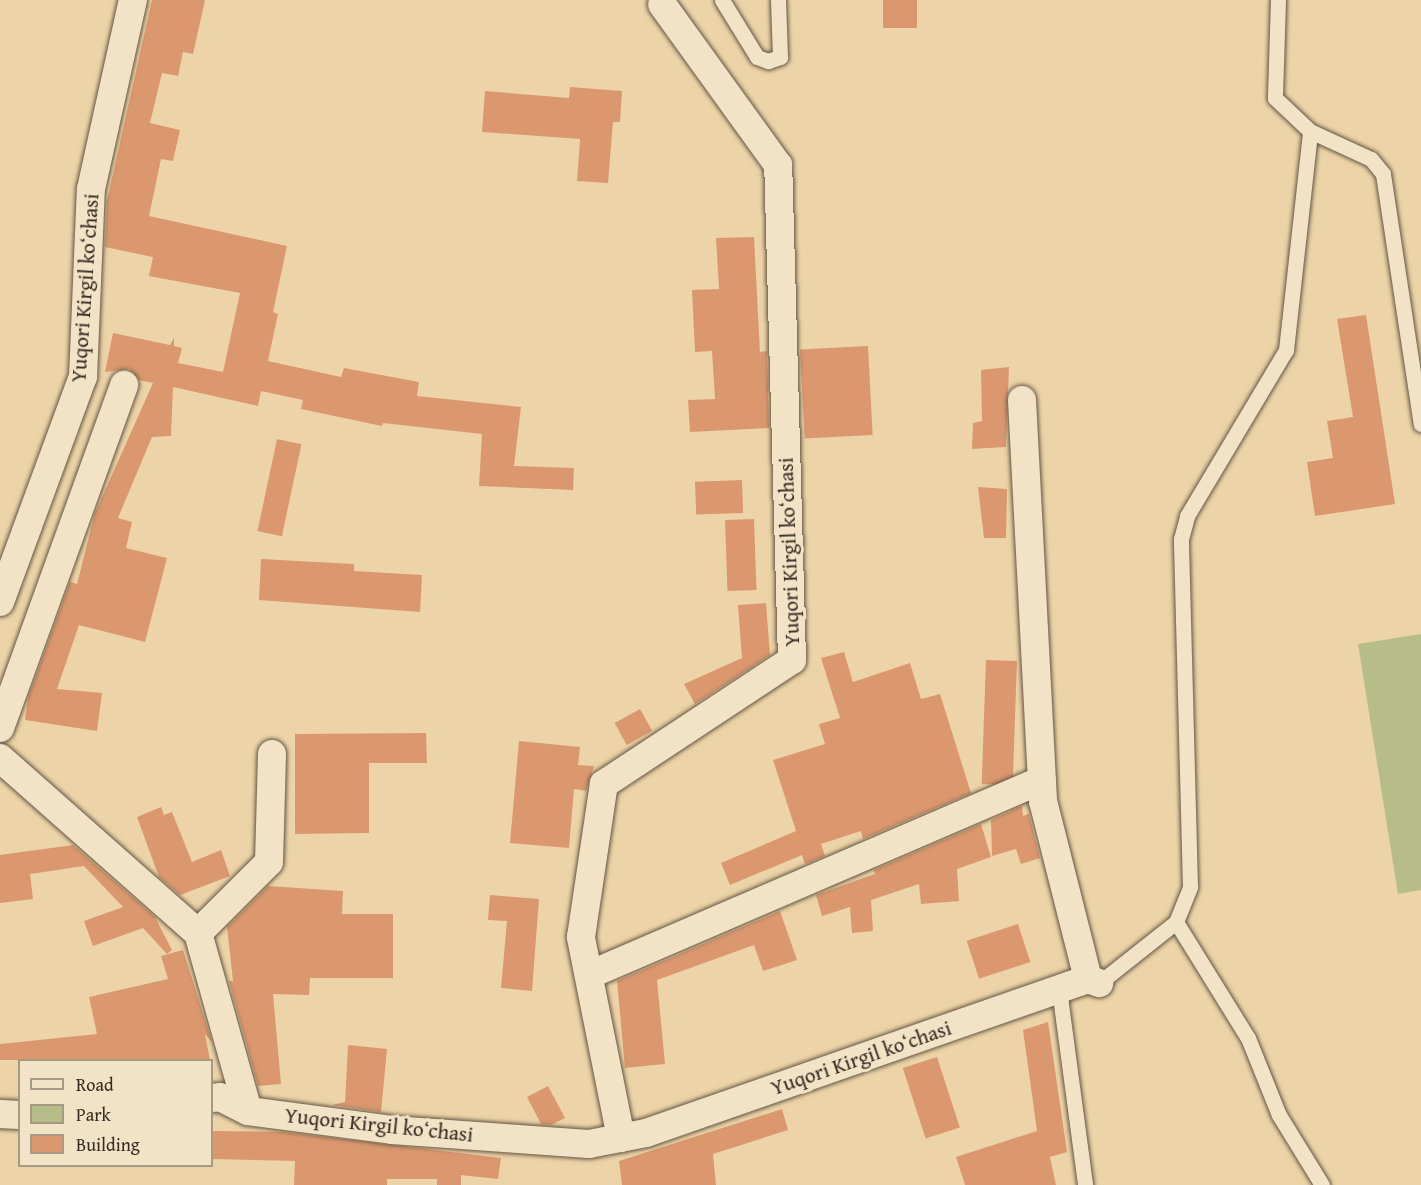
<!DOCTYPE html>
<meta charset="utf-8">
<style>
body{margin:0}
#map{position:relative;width:1421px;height:1185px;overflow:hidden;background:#edd4a8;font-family:"Gentium Book Plus",serif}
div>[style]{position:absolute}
.green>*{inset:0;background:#b6bd89}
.building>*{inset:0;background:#db986f;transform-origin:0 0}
.roads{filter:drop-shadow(0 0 2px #635644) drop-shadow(0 0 2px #635644)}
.service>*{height:15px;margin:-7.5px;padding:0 7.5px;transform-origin:7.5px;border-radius:7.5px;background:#f3e3c6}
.minor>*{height:28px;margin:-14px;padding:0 14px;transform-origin:14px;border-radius:14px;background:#f3e3c6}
span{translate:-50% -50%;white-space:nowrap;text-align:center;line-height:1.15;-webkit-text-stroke:6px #f3e3c6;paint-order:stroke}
.street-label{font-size:21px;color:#352c23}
.legend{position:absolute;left:18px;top:1059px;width:195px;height:108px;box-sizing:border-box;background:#f3e3c6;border:2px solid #a79a85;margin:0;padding:8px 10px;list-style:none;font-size:18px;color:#352c23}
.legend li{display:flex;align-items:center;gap:12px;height:30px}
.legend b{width:30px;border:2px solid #a79a85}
</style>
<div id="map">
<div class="green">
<div style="clip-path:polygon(1421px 634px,1421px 890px,1398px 894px,1358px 644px)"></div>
</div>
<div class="building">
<div style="clip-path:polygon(152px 0,205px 0,193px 54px,183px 52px,178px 76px,162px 73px,150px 123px,180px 130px,173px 161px,161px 159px,149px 216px,287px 246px,273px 312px,278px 314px,268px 361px,341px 377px,344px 368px,419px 382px,417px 396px,521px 407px,514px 466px,574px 468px,573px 490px,479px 486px,482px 434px,383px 423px,382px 426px,301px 409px,303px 400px,261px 391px,258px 406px,173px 387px,171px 436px,152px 437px,118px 518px,132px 522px,126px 548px,167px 558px,145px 642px,79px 625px,57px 689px,102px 693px,97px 731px,25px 720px,28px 698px,70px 582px,77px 584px,95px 513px,153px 383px,139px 380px,129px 369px,105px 372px,113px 333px,170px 345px,174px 338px,174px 346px,182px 348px,178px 363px,223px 372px,240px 293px,149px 276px,153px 257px,105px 247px,107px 201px)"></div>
<div style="left:883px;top:0;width:34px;height:28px"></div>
<div style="clip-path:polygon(570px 87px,622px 91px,620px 122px,613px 122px,608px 183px,577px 181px,580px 139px,482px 132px,485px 91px,569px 98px)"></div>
<div style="clip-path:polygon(754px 237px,760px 352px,767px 351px,769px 428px,690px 432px,688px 400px,715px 399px,712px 351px,695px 352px,692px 290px,719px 289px,716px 238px)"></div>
<div style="clip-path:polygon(1366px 315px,1395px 504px,1315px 516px,1307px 462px,1333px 458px,1327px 421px,1353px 417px,1337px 319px)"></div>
<div style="left:868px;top:346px;width:89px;height:68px;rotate:87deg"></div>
<div style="clip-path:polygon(1009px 367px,1006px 447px,972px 449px,973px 423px,982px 421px,981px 370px)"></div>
<div style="left:277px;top:439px;width:25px;height:94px;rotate:12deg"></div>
<div style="left:742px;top:480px;width:33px;height:47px;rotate:88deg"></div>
<div style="clip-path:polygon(978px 487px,1007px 489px,1006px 538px,984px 538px)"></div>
<div style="left:754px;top:519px;width:71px;height:29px;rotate:88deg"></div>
<div style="clip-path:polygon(261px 559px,354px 564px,354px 571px,422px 575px,420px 612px,259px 600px)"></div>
<div style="clip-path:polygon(766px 603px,770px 655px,695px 704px,684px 684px,742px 658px,738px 605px)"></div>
<div style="clip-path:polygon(844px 652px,853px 682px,910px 663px,921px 699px,940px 694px,971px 793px,863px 839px,861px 831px,821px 844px,825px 856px,805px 864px,802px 855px,730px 885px,721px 863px,796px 831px,773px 760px,825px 744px,819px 724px,840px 718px,821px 658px)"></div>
<div style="left:986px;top:660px;width:31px;height:124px;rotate:2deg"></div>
<div style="left:640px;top:709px;width:25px;height:29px;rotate:61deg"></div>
<div style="clip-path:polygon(426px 733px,427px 763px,369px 763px,369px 833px,295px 834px,295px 734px)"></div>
<div style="clip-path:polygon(519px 741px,580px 747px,578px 765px,594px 766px,586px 791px,574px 789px,569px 848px,510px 843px)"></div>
<div style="clip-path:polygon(1022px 806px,1023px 816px,1029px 814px,1040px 858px,1021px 864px,1016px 849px,992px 856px,991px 820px)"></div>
<div style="clip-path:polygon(161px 807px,164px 815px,172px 812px,192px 862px,221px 850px,230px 876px,180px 895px,159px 877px,137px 817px)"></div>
<div style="clip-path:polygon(981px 824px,991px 857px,957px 869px,959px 901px,921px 904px,919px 884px,871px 900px,873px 931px,852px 933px,850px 907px,822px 916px,816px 895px,875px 874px,874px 870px)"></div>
<div style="clip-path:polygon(73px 845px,155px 917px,172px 950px,167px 954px,143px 928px,93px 946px,84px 921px,123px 907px,84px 866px,30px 874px,33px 899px,0 903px,0 855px)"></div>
<div style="clip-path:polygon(268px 886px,343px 891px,342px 914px,393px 914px,393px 978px,310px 978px,309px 995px,273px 994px,281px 1084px,258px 1086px,229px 981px,233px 981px,227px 927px)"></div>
<div style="clip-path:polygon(490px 895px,539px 899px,532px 991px,501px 988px,507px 921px,488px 920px)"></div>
<div style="clip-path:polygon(780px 911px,797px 960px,763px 971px,754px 945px,657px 980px,665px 1064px,625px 1068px,617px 981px)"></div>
<div style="left:1018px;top:924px;width:40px;height:54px;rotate:72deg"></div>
<div style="clip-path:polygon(183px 950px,212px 1042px,205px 1034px,210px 1060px,0 1060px,0 1044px,97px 1034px,89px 997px,168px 979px,161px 956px)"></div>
<div style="clip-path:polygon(1048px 1022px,1067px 1152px,1050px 1157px,1056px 1185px,965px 1185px,956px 1157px,1037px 1131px,1023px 1030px)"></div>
<div style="clip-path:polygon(348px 1045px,387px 1049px,381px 1112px,332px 1105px,345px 1102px)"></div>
<div style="left:937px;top:1057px;width:74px;height:36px;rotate:72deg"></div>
<div style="clip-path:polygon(548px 1086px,565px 1118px,551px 1125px,541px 1124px,527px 1097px)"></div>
<div style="clip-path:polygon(782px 1109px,788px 1130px,713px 1154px,716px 1185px,622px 1185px,619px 1161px)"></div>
<div style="clip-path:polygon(212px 1131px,284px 1132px,501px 1158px,498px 1179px,461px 1175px,461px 1185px,437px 1185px,437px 1179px,387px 1179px,387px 1185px,294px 1185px,295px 1161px,212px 1159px)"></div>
</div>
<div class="roads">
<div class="service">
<div style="left:722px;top:0;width:67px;rotate:58.4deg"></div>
<div style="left:757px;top:57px;width:12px;rotate:20deg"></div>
<div style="left:768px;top:61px;width:13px;rotate:-18deg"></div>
<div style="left:780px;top:57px;width:57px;rotate:-92deg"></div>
<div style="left:1278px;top:0;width:98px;rotate:91.8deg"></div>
<div style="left:1275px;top:98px;width:48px;rotate:43.3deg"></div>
<div style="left:1310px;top:131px;width:67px;rotate:24.7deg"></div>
<div style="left:1371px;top:159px;width:19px;rotate:51deg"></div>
<div style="left:1383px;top:174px;width:253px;rotate:81.4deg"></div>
<div style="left:1176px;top:922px;width:137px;rotate:58.2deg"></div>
<div style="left:1248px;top:1038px;width:83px;rotate:68.1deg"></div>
<div style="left:1279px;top:1115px;width:82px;rotate:58.4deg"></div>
<div style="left:1099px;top:983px;width:98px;rotate:-38.4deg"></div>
<div style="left:1176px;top:922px;width:38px;rotate:-68deg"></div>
<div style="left:1190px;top:887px;width:348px;rotate:-91.5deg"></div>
<div style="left:1181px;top:539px;width:24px;rotate:-75deg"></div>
<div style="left:1187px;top:516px;width:193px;rotate:-59.2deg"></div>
<div style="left:1286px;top:350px;width:220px;rotate:-83.7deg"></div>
<div style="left:1059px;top:989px;width:198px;rotate:82.4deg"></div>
</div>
<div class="minor">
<div style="left:1022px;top:400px;width:402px;rotate:87deg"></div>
<div style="left:1043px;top:801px;width:184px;rotate:75.8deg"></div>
<div style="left:0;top:602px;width:240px;rotate:-69.8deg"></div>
<div style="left:83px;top:377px;width:188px;rotate:-87.6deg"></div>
<div style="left:91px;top:189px;width:194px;rotate:-77.5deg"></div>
<div style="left:0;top:728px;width:365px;rotate:-70.1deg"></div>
<div style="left:0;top:758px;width:264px;rotate:41.5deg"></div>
<div style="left:198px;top:933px;width:185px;rotate:74.3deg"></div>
<div style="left:198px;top:933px;width:100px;rotate:-45deg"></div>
<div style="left:269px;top:862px;width:108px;rotate:-88.4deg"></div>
<div style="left:589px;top:975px;width:493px;rotate:-23.3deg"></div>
<div style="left:212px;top:1098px;width:8px;rotate:-7deg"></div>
<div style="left:220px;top:1097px;width:31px;rotate:27deg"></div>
<div style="left:248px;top:1111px;width:145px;rotate:7.5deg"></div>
<div style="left:392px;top:1130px;width:197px;rotate:4.1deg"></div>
<div style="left:589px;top:1144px;width:58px;rotate:-10.9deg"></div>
<div style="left:646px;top:1133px;width:468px;rotate:-19.2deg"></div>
<div style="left:1088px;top:979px;width:12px;rotate:20deg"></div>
<div style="left:0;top:1114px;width:20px;rotate:3deg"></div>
<div style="left:621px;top:1138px;width:205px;rotate:-101.3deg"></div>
<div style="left:581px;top:937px;width:155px;rotate:-81.5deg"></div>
<div style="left:604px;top:784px;width:225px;rotate:-33.4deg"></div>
<div style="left:792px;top:660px;width:495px;rotate:-91.6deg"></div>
<div style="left:778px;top:165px;width:198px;rotate:-125.8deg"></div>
</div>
</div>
<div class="street-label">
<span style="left:85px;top:288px;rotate:-86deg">Yuqori Kirgil koʻchasi</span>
<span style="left:789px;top:552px;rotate:-92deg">Yuqori Kirgil koʻchasi</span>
<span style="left:861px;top:1058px;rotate:-19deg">Yuqori Kirgil koʻchasi</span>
<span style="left:379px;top:1125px;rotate:6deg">Yuqori Kirgil koʻchasi</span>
</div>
<ul class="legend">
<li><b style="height:8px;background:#f3e3c6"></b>Road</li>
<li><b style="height:16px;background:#b6bd89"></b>Park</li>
<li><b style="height:16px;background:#db986f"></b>Building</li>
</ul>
</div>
